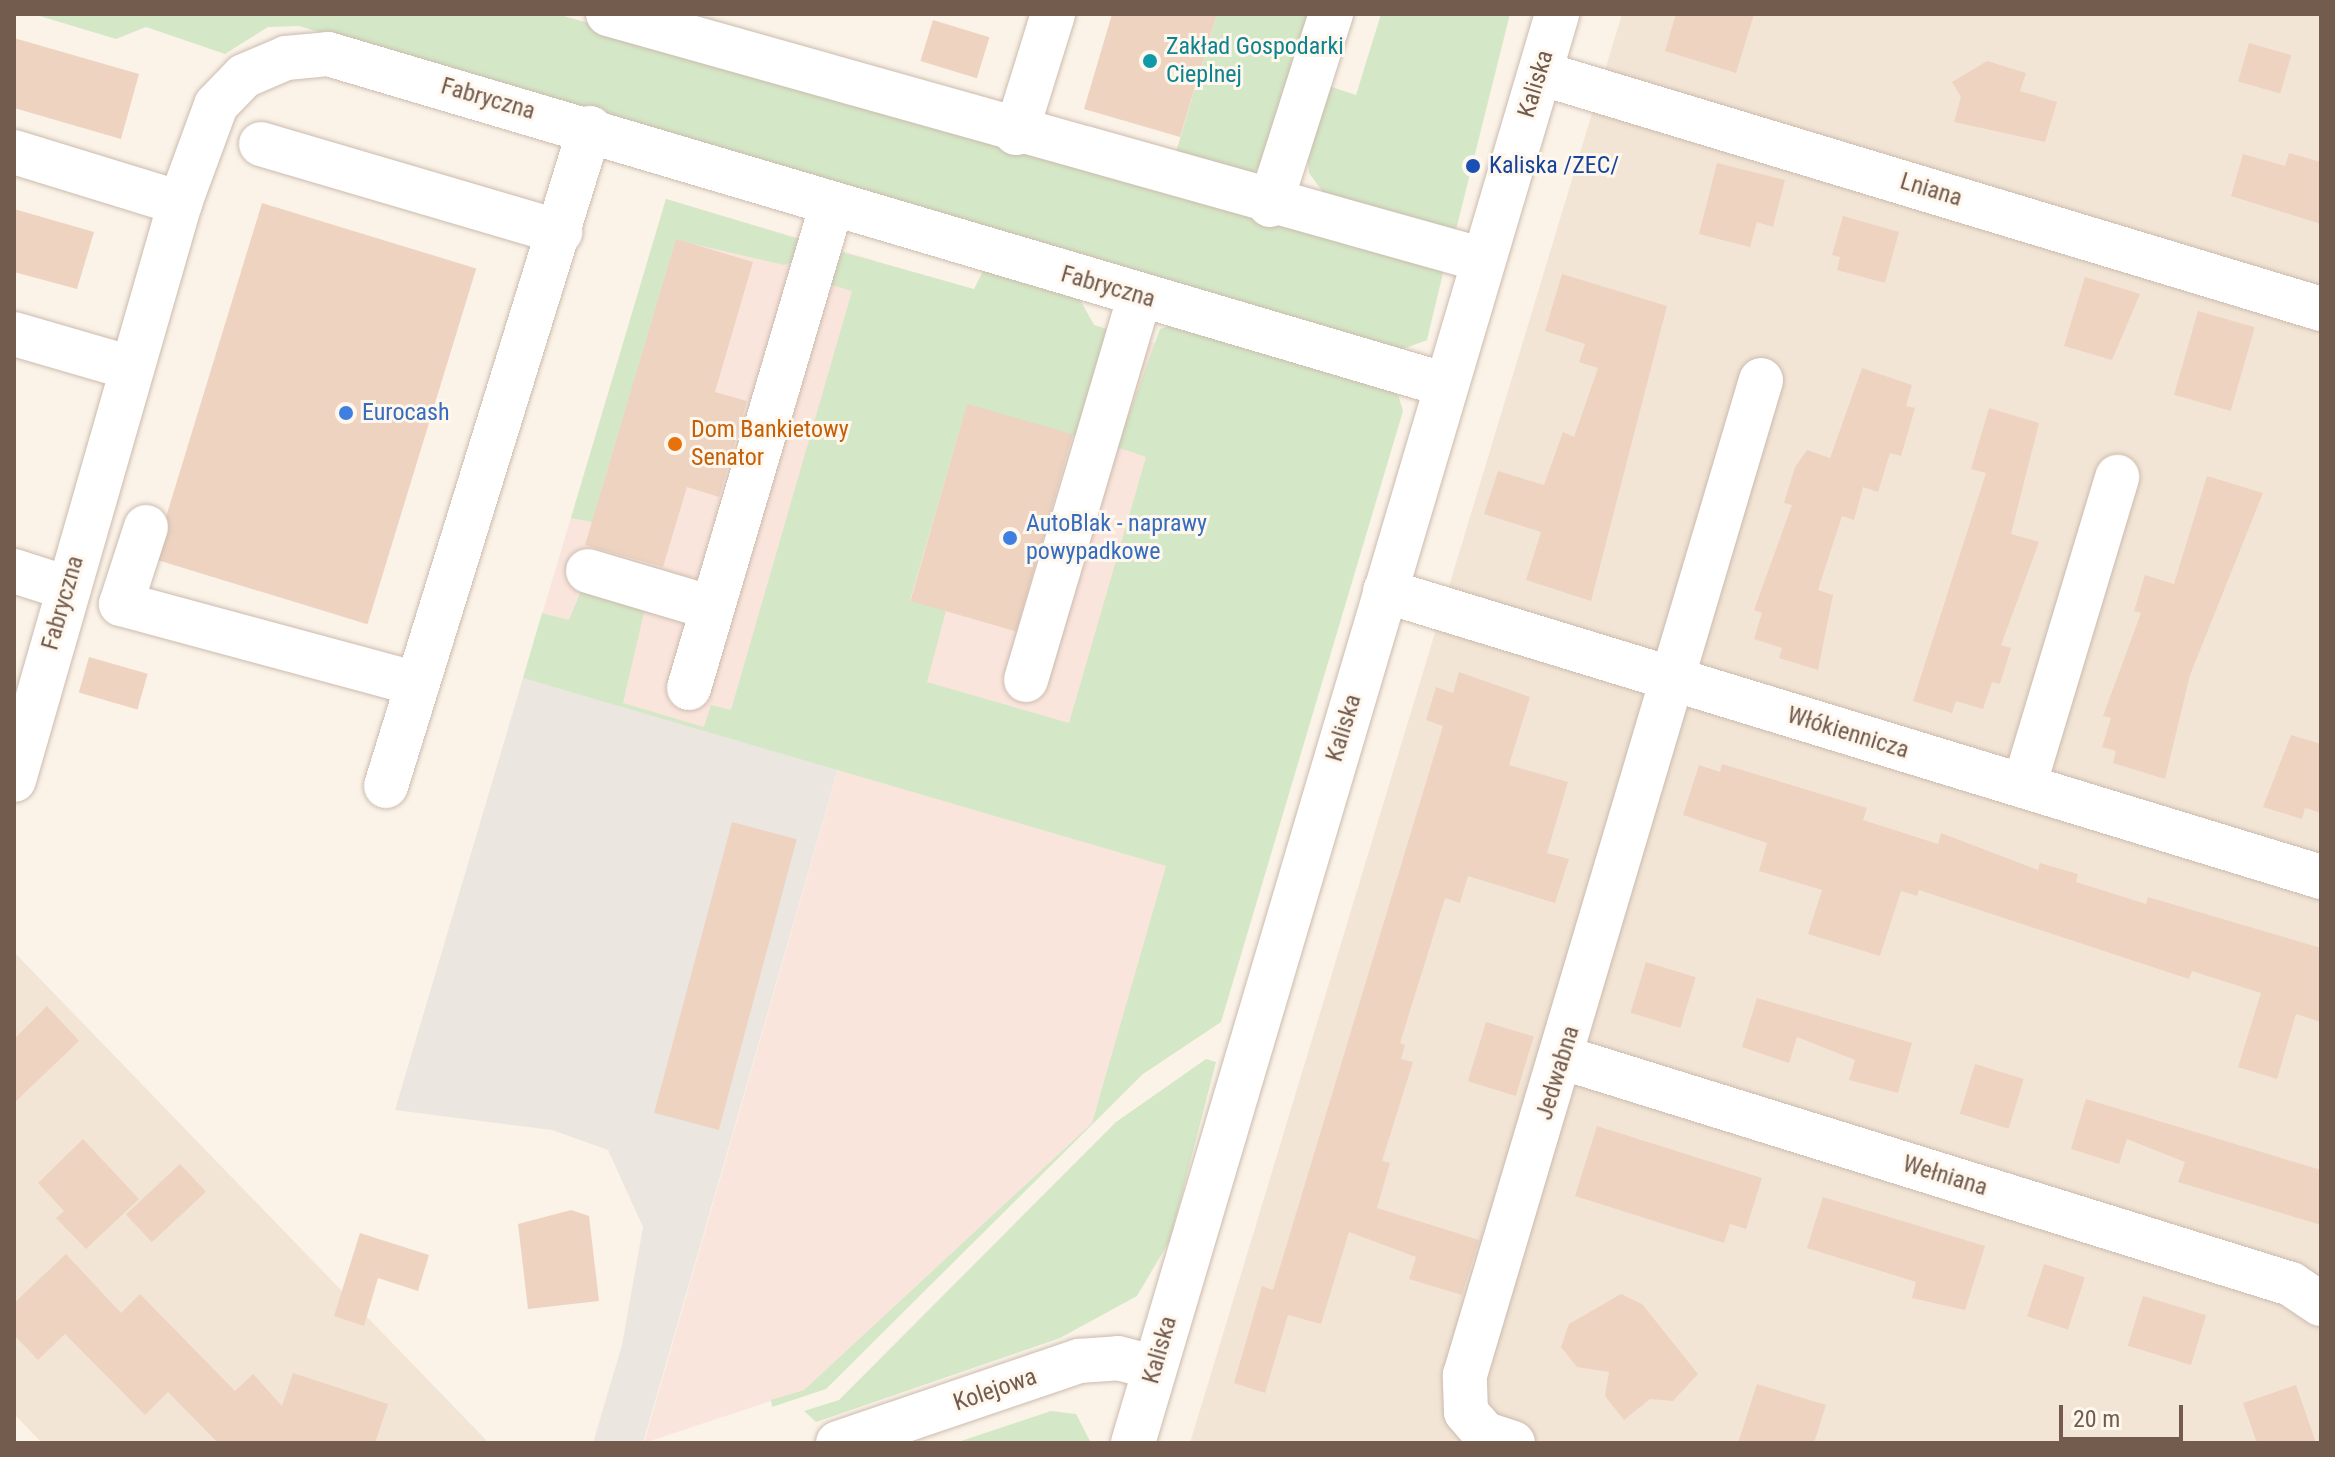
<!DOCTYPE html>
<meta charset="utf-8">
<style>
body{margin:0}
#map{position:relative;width:2335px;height:1457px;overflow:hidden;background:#fbf3e8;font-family:"Roboto Condensed",sans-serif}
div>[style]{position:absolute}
.residential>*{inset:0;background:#f2e5d6}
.commercial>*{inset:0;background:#fae5dc}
.industrial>*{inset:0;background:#ece6e1}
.green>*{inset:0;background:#d4e8c7}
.building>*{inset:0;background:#eed3c1;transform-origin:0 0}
.roads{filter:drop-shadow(0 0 2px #ccbbae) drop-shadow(0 0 2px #ccbbae)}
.minor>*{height:44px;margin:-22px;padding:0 22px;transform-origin:22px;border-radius:22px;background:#fff}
.dots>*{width:22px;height:22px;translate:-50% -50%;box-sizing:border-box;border:4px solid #fef7ee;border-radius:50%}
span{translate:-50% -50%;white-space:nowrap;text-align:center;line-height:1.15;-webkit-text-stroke:6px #fef7ee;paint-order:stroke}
.culture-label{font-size:24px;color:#0d838f}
.left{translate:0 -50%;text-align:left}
.street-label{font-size:24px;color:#735b4d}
.transit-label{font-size:24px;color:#164399}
.shop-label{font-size:24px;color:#366cbe}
.food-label{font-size:24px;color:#c56008}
.frame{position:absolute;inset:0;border:16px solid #735b4d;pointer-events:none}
.scale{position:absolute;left:2059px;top:1405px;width:124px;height:36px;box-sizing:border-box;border:4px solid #735b4d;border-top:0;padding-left:10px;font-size:24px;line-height:28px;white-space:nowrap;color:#735b4d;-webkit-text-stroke:6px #fef7ee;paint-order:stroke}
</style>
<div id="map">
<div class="residential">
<div style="clip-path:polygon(1622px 14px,2321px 14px,2321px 1443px,1190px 1443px)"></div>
<div style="clip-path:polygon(14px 952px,489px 1443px,42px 1443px,14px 1414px)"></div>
</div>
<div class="commercial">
<div style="clip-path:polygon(666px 199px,1307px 388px,1092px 1123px,804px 1390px,644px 1443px,838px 770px,523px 678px)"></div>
</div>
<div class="industrial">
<div style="clip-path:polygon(523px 678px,838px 769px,643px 1443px,593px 1443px,622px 1345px,643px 1227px,608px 1150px,552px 1130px,395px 1110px)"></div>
</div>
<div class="green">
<div style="clip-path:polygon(33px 14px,557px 14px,1444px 269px,1427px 340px,1403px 349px,299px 26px,268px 27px,225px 54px,146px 27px,116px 39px)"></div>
<div style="clip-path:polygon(1217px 14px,1313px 14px,1263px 162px,1248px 178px,1170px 172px)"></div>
<div style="clip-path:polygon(1381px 14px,1510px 14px,1456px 230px,1331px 203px,1309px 173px,1306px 141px,1323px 84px,1356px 95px)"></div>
<div style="clip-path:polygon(666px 199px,805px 241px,795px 261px,784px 265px,676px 240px,592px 522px,571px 518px)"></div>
<div style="clip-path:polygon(842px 252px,974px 289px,986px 265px,1079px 298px,1094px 325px,1110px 330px,1080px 437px,967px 405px,910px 600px,946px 611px,927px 682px,1069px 723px,1146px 457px,1117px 447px,1160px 329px,1176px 324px,1397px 391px,1403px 411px,1221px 1022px,1143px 1074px,826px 1389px,772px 1407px,771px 1400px,804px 1390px,1092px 1123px,1166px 866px,523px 678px,542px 613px,569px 620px,581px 591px,645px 608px,623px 703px,704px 727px,711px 705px,731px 710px,852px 291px,825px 283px)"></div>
<div style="clip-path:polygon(1206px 1059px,1216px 1062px,1170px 1240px,1137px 1296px,1060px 1338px,816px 1422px,804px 1411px,839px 1400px,1116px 1122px)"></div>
<div style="clip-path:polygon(1051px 1411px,1076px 1414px,1091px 1443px,955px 1443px)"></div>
</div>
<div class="building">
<div style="clip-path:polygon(1112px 14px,1217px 14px,1180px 137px,1084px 109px)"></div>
<div style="clip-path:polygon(1676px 14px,1754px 14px,1736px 73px,1665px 51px)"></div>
<div style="left:933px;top:20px;width:59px;height:43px;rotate:17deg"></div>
<div style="clip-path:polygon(14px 38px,139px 74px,121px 139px,14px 108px)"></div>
<div style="left:2249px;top:43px;width:44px;height:40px;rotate:16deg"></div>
<div style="clip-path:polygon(1987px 61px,2026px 73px,2020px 91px,2057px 102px,2045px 142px,1954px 122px,1961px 97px,1952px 82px)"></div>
<div style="clip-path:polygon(2289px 153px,2321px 162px,2321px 224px,2231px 196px,2243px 154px,2285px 166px)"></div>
<div style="clip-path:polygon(1717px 163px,1785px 180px,1773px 227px,1757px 222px,1750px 247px,1699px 234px)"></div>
<div style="left:262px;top:203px;width:224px;height:372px;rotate:17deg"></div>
<div style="clip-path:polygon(14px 209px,94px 232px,77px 289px,14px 272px)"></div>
<div style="clip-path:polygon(1843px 216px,1899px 232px,1885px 283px,1837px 270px,1840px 257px,1832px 255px)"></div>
<div style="clip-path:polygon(676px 239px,753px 262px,715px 392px,747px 401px,719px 497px,687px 487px,663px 567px,585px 545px)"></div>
<div style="clip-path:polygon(1562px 274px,1667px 306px,1591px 601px,1526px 580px,1541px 532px,1484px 514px,1498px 471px,1544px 485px,1563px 432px,1574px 437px,1598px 368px,1579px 362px,1585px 344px,1545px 331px)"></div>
<div style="clip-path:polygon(2085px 277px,2140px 294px,2112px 360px,2064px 346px)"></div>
<div style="left:2198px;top:311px;width:59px;height:87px;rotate:16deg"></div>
<div style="clip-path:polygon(1862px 368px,1912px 385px,1906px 406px,1915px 408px,1901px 456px,1890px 453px,1878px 492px,1863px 487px,1854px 520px,1842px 516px,1818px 590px,1833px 595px,1818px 670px,1779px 658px,1782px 648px,1754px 639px,1762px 613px,1754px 610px,1792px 505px,1784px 503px,1795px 467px,1807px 450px,1830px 458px)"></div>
<div style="left:967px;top:404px;width:110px;height:205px;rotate:16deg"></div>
<div style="clip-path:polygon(1989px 408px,2039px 423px,2011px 534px,2039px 542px,2001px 645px,2011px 648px,2000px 684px,1992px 682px,1983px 709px,1956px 701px,1952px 713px,1913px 701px,1986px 473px,1971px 469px)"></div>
<div style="clip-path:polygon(2207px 476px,2263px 493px,2190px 675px,2165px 779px,2113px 763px,2116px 751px,2102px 747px,2111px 718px,2103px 716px,2141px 613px,2134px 611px,2145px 575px,2174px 584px)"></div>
<div style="left:89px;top:657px;width:61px;height:37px;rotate:16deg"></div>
<div style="clip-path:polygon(1459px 672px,1530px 697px,1509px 765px,1568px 782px,1547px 853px,1569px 859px,1555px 903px,1468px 876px,1460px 903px,1445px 898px,1400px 1043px,1405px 1045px,1401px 1059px,1413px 1062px,1382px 1161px,1390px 1163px,1377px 1208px,1479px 1240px,1462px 1295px,1409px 1279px,1416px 1257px,1349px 1232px,1321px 1324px,1288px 1315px,1265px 1393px,1234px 1383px,1262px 1286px,1273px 1290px,1443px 726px,1426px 720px,1436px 687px,1453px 693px)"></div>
<div style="clip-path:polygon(2291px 735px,2321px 744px,2321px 813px,2305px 808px,2302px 819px,2263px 807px)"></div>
<div style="clip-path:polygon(1722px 764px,1867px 808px,1863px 820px,1938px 844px,1941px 833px,2038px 870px,2040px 863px,2078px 874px,2076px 882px,2146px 904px,2148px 897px,2321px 948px,2321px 1022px,2296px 1014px,2277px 1079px,2238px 1067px,2261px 993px,2192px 971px,2189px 979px,1919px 890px,1917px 896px,1901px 891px,1880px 956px,1808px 934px,1822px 890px,1759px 871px,1767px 843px,1683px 815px,1699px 765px,1720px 772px)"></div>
<div style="left:732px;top:822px;width:67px;height:301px;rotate:15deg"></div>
<div style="left:1646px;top:962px;width:52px;height:53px;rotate:17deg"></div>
<div style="clip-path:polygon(1757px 998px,1912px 1043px,1898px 1093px,1849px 1080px,1855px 1060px,1797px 1037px,1789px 1063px,1742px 1047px)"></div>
<div style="clip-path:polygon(47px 1006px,79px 1041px,14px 1103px,14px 1039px)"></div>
<div style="left:1486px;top:1022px;width:50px;height:62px;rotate:17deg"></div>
<div style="left:1975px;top:1064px;width:51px;height:52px;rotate:17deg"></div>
<div style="clip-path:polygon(2086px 1099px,2321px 1170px,2321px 1225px,2178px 1182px,2185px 1162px,2127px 1139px,2119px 1164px,2071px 1149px)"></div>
<div style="clip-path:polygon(1597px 1126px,1762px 1178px,1746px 1229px,1730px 1224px,1724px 1243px,1575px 1196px)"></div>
<div style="clip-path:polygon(83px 1139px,139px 1199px,86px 1249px,56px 1218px,64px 1211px,38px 1183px)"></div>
<div style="left:180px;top:1164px;width:38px;height:74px;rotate:47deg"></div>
<div style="clip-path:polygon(1823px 1197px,1985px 1246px,1965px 1310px,1912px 1298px,1916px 1282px,1807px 1248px)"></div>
<div style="clip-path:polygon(571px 1210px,589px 1216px,599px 1301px,528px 1309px,518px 1224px)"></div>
<div style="clip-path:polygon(360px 1233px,429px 1255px,418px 1291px,378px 1278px,364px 1326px,334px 1316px)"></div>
<div style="clip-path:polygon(66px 1254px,121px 1313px,140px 1294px,235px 1391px,253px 1374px,282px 1406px,293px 1373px,388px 1404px,375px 1443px,218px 1443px,168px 1392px,145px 1415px,65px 1334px,38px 1360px,14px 1335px,14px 1303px)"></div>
<div style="left:2044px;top:1264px;width:43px;height:55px;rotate:18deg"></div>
<div style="clip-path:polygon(1621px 1294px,1642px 1304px,1698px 1374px,1673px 1401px,1650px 1399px,1624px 1420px,1605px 1396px,1609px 1372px,1577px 1367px,1561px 1347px,1569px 1324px)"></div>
<div style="left:2143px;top:1296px;width:66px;height:52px;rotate:17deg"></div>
<div style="clip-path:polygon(1757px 1384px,1826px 1405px,1814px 1443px,1738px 1443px)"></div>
<div style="clip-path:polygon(2296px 1385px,2316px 1443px,2257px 1443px,2243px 1403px)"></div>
</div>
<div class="roads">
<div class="minor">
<div style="left:608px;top:14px;width:909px;rotate:15.7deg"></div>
<div style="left:1540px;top:73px;width:816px;rotate:16.81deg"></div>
<div style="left:1016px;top:133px;width:125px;rotate:-72.7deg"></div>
<div style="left:261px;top:144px;width:312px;rotate:16.4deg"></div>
<div style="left:14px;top:152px;width:174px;rotate:17.1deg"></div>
<div style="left:1270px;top:205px;width:201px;rotate:-72.3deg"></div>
<div style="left:14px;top:334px;width:122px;rotate:16.2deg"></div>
<div style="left:146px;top:527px;width:81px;rotate:108deg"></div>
<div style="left:121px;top:604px;width:307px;rotate:15.1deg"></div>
<div style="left:14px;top:571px;width:56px;rotate:17.8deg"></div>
<div style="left:588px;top:571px;width:129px;rotate:16.6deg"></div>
<div style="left:1385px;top:591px;width:979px;rotate:16.99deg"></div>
<div style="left:1026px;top:680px;width:401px;rotate:-73.5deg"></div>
<div style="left:689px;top:688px;width:505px;rotate:-73.54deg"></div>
<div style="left:14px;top:780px;width:600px;rotate:-73.95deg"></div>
<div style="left:180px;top:203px;width:104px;rotate:-69.8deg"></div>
<div style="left:216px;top:105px;width:40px;rotate:-46deg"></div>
<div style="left:244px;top:76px;width:46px;rotate:-23.2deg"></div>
<div style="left:286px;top:58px;width:42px;rotate:-5.4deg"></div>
<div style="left:328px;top:54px;width:1166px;rotate:16.49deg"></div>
<div style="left:386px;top:786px;width:689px;rotate:-72.77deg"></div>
<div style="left:2024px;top:786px;width:323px;rotate:-73.2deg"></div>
<div style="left:1564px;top:1058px;width:761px;rotate:17.27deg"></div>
<div style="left:2291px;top:1284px;width:36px;rotate:34deg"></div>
<div style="left:838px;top:1443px;width:255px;rotate:-18.8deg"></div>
<div style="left:1079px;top:1361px;width:39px;rotate:-4deg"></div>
<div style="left:1118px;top:1358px;width:38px;rotate:15deg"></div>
<div style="left:1133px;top:1443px;width:1491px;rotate:-73.47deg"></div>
<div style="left:1513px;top:1443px;width:29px;rotate:-162deg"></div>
<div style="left:1485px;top:1434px;width:29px;rotate:-131deg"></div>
<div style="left:1466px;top:1412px;width:37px;rotate:-92deg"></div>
<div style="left:1465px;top:1375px;width:1038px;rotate:-73.43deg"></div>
</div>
</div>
<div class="dots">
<div style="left:1150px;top:61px;background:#0f9aa8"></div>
<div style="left:1473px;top:166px;background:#1a4fb4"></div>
<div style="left:346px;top:413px;background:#3f7fe0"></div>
<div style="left:675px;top:444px;background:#e8710a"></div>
<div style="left:1010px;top:538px;background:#3f7fe0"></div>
</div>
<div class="culture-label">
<span class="left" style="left:1166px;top:61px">Zakład Gospodarki<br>Cieplnej</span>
</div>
<div class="street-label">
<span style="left:1536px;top:84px;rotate:-73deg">Kaliska</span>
<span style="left:488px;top:99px;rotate:16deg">Fabryczna</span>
<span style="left:1931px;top:190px;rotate:17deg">Lniana</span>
<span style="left:1108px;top:287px;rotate:16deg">Fabryczna</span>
<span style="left:63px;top:603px;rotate:-74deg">Fabryczna</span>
<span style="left:1344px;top:728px;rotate:-73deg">Kaliska</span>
<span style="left:1848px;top:733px;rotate:17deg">Włókiennicza</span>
<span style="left:1558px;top:1073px;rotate:-73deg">Jedwabna</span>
<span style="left:1945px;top:1176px;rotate:17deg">Wełniana</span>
<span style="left:1160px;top:1350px;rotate:-74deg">Kaliska</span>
<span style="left:995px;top:1390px;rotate:-19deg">Kolejowa</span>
</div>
<div class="transit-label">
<span class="left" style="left:1489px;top:166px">Kaliska /ZEC/</span>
</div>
<div class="shop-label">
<span class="left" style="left:362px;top:413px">Eurocash</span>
<span class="left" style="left:1026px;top:538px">AutoBlak - naprawy<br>powypadkowe</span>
</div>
<div class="food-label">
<span class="left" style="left:691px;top:444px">Dom Bankietowy<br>Senator</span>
</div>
<div class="frame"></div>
<div class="scale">20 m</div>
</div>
